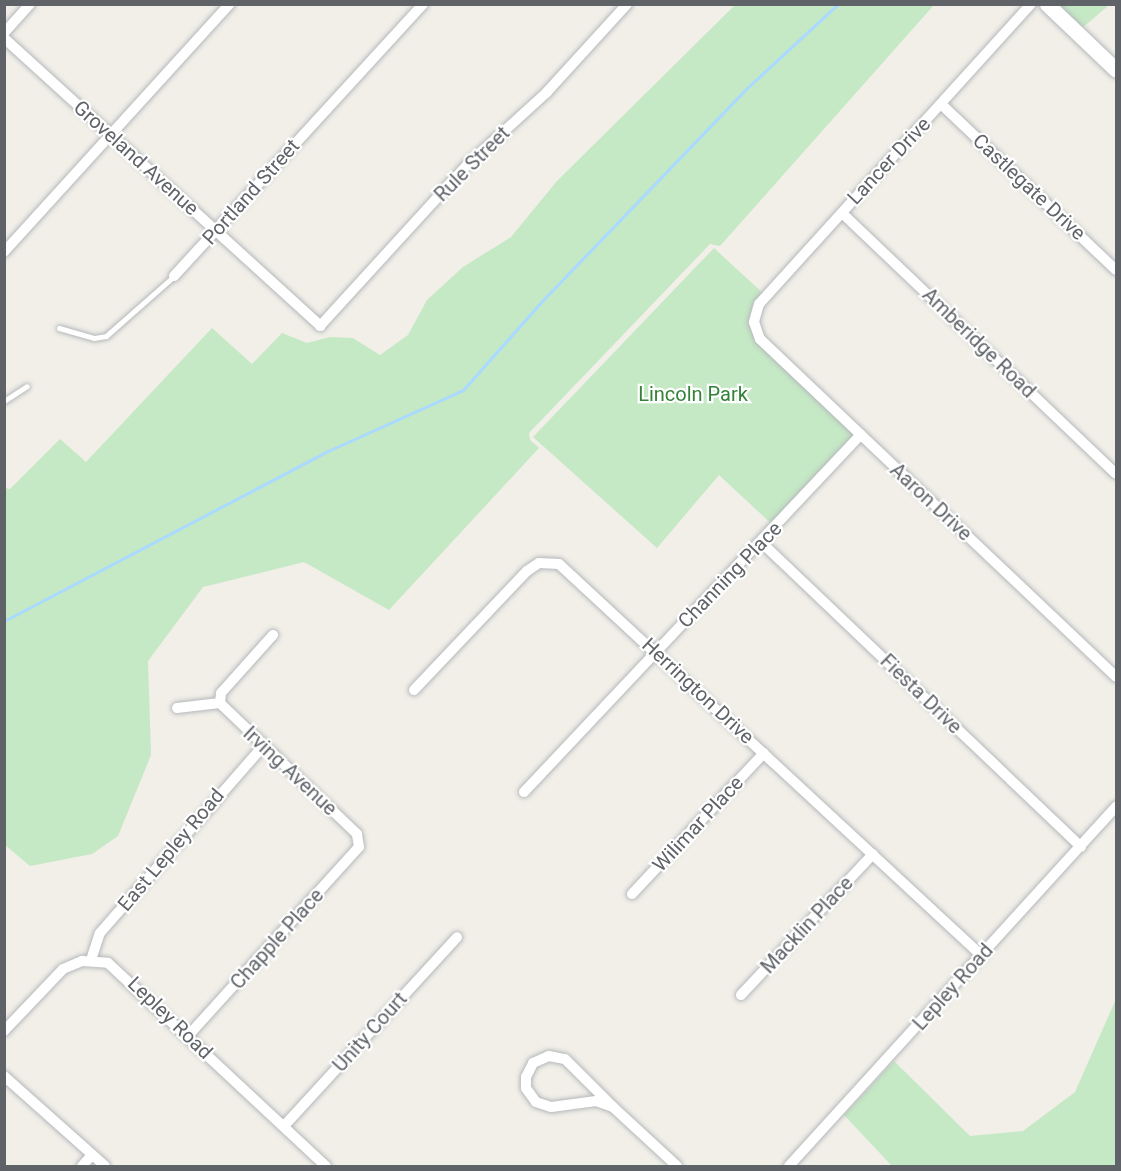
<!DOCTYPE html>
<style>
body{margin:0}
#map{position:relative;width:1121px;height:1171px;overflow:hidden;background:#f1efe8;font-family:Roboto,sans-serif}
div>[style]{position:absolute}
.green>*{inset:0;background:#c5e8c5}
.stream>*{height:3px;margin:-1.5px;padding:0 1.5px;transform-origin:1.5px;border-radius:1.5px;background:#aadaff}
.roads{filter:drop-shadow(0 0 2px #b5b8bc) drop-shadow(0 0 2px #b5b8bc)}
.lane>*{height:5px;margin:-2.5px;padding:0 2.5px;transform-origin:2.5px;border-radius:2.5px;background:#fff}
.street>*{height:10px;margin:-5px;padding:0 5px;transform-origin:5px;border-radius:5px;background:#fff}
.secondary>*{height:15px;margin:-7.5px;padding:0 7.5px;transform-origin:7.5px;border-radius:7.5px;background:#fff}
span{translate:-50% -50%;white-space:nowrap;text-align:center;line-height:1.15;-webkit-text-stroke:4.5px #fff;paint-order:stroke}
.street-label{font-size:20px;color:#5f6368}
.park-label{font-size:20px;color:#348238}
.frame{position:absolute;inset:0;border:6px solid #5f6368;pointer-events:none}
</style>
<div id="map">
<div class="green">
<div style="clip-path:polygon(736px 4px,934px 5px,720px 246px,710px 244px,529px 433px,530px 440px,539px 448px,389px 610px,304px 562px,203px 587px,148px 661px,151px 755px,118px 836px,92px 854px,30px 866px,5px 845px,5px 488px,10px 489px,60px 439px,86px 462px,212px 328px,252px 364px,282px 333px,307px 343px,330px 337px,353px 338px,380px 355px,408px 335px,427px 300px,463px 267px,511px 237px,557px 181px)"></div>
<div style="clip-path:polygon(1055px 5px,1109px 5px,1081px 29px)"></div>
<div style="clip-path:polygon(714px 248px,766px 296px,755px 331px,861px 435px,775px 527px,719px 475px,657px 548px,533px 437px)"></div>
<div style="clip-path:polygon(1116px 999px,1116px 1166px,892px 1166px,844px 1115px,894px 1061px,970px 1136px,1023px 1131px,1075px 1092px)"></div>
</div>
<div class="stream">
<div style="left:4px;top:621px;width:366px;rotate:-27.7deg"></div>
<div style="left:328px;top:451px;width:148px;rotate:-24.3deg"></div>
<div style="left:463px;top:390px;width:120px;rotate:-48.4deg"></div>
<div style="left:543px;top:300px;width:294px;rotate:-46.1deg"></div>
<div style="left:747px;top:88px;width:124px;rotate:-42.7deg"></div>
</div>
<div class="roads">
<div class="lane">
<div style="left:59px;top:328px;width:36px;rotate:16deg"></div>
<div style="left:94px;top:338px;width:12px;rotate:-9deg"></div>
<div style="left:106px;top:336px;width:91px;rotate:-41.4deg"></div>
<div style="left:4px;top:401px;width:27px;rotate:-33deg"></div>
</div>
<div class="street">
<div style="left:1031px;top:4px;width:405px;rotate:132.2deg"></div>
<div style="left:759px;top:304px;width:19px;rotate:106deg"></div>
<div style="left:754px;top:322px;width:18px;rotate:71deg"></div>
<div style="left:760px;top:339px;width:491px;rotate:43.5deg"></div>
<div style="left:4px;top:33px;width:39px;rotate:-48deg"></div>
<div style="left:4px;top:38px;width:428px;rotate:42.3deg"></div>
<div style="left:320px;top:326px;width:219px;rotate:-47.6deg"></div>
<div style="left:468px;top:164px;width:107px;rotate:-42.3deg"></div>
<div style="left:547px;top:92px;width:119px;rotate:-47.7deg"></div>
<div style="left:941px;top:104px;width:241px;rotate:43.5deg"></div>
<div style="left:842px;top:213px;width:378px;rotate:43.6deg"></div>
<div style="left:4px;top:252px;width:336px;rotate:-47.7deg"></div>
<div style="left:174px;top:276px;width:369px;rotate:-47.5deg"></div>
<div style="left:761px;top:542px;width:442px;rotate:43.6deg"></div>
<div style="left:414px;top:690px;width:164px;rotate:-46.5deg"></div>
<div style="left:527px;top:571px;width:14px;rotate:-34deg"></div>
<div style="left:539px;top:563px;width:20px;rotate:3deg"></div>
<div style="left:559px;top:564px;width:575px;rotate:42.82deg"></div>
<div style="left:220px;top:703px;width:10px;rotate:-84deg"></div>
<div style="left:221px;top:693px;width:78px;rotate:-48.1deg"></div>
<div style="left:177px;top:708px;width:43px;rotate:-6.6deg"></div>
<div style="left:524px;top:792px;width:491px;rotate:-46.7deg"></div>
<div style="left:632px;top:894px;width:193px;rotate:-46.9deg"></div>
<div style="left:91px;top:960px;width:28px;rotate:-72deg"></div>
<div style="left:100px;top:933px;width:248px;rotate:-48.9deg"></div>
<div style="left:741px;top:995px;width:193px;rotate:-46.9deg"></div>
<div style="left:4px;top:1031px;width:86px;rotate:-46.4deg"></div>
<div style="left:63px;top:969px;width:21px;rotate:-23deg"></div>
<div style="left:82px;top:961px;width:26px;rotate:4deg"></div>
<div style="left:108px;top:963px;width:298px;rotate:43deg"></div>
<div style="left:188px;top:1036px;width:255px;rotate:-47.9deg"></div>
<div style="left:359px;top:847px;width:13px;rotate:-99deg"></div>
<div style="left:357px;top:834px;width:190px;rotate:-136.3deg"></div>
<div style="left:549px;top:1056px;width:16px;rotate:11deg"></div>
<div style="left:565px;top:1059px;width:68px;rotate:45deg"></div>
<div style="left:613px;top:1107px;width:18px;rotate:-161deg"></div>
<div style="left:596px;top:1101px;width:45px;rotate:172.4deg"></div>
<div style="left:551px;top:1107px;width:16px;rotate:-162deg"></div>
<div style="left:536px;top:1102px;width:17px;rotate:-126deg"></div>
<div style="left:526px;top:1088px;width:11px;rotate:-90deg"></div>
<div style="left:526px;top:1077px;width:16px;rotate:-63deg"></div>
<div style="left:533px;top:1063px;width:17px;rotate:-24deg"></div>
<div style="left:4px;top:1076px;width:135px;rotate:41.7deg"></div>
<div style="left:613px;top:1107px;width:87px;rotate:42.7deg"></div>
<div style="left:284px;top:1126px;width:256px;rotate:-47.5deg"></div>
<div style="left:82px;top:1166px;width:15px;rotate:-48deg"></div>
<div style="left:789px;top:1166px;width:486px;rotate:-47.7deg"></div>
</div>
<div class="secondary">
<div style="left:1047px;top:4px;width:95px;rotate:43.7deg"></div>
</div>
</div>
<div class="street-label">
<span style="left:136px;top:158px;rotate:42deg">Groveland Avenue</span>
<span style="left:889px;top:161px;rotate:-47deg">Lancer Drive</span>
<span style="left:472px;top:164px;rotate:-45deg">Rule Street</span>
<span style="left:1029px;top:187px;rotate:43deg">Castlegate Drive</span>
<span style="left:251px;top:192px;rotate:-48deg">Portland Street</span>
<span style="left:979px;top:343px;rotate:44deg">Amberidge Road</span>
<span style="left:931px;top:502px;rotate:43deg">Aaron Drive</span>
<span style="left:730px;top:575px;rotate:-46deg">Channing Place</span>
<span style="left:698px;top:691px;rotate:43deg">Herrington Drive</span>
<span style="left:921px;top:694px;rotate:44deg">Fiesta Drive</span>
<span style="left:290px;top:771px;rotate:43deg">Irving Avenue</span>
<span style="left:698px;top:824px;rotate:-47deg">Wilimar Place</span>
<span style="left:171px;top:850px;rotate:-50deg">East Lepley Road</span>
<span style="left:807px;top:925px;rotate:-47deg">Macklin Place</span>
<span style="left:277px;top:939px;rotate:-48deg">Chapple Place</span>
<span style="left:953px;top:987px;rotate:-48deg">Lepley Road</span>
<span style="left:170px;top:1018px;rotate:44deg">Lepley Road</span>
<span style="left:370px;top:1032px;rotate:-48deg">Unity Court</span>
</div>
<div class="park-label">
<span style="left:693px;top:394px">Lincoln Park</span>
</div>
<div class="frame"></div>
</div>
